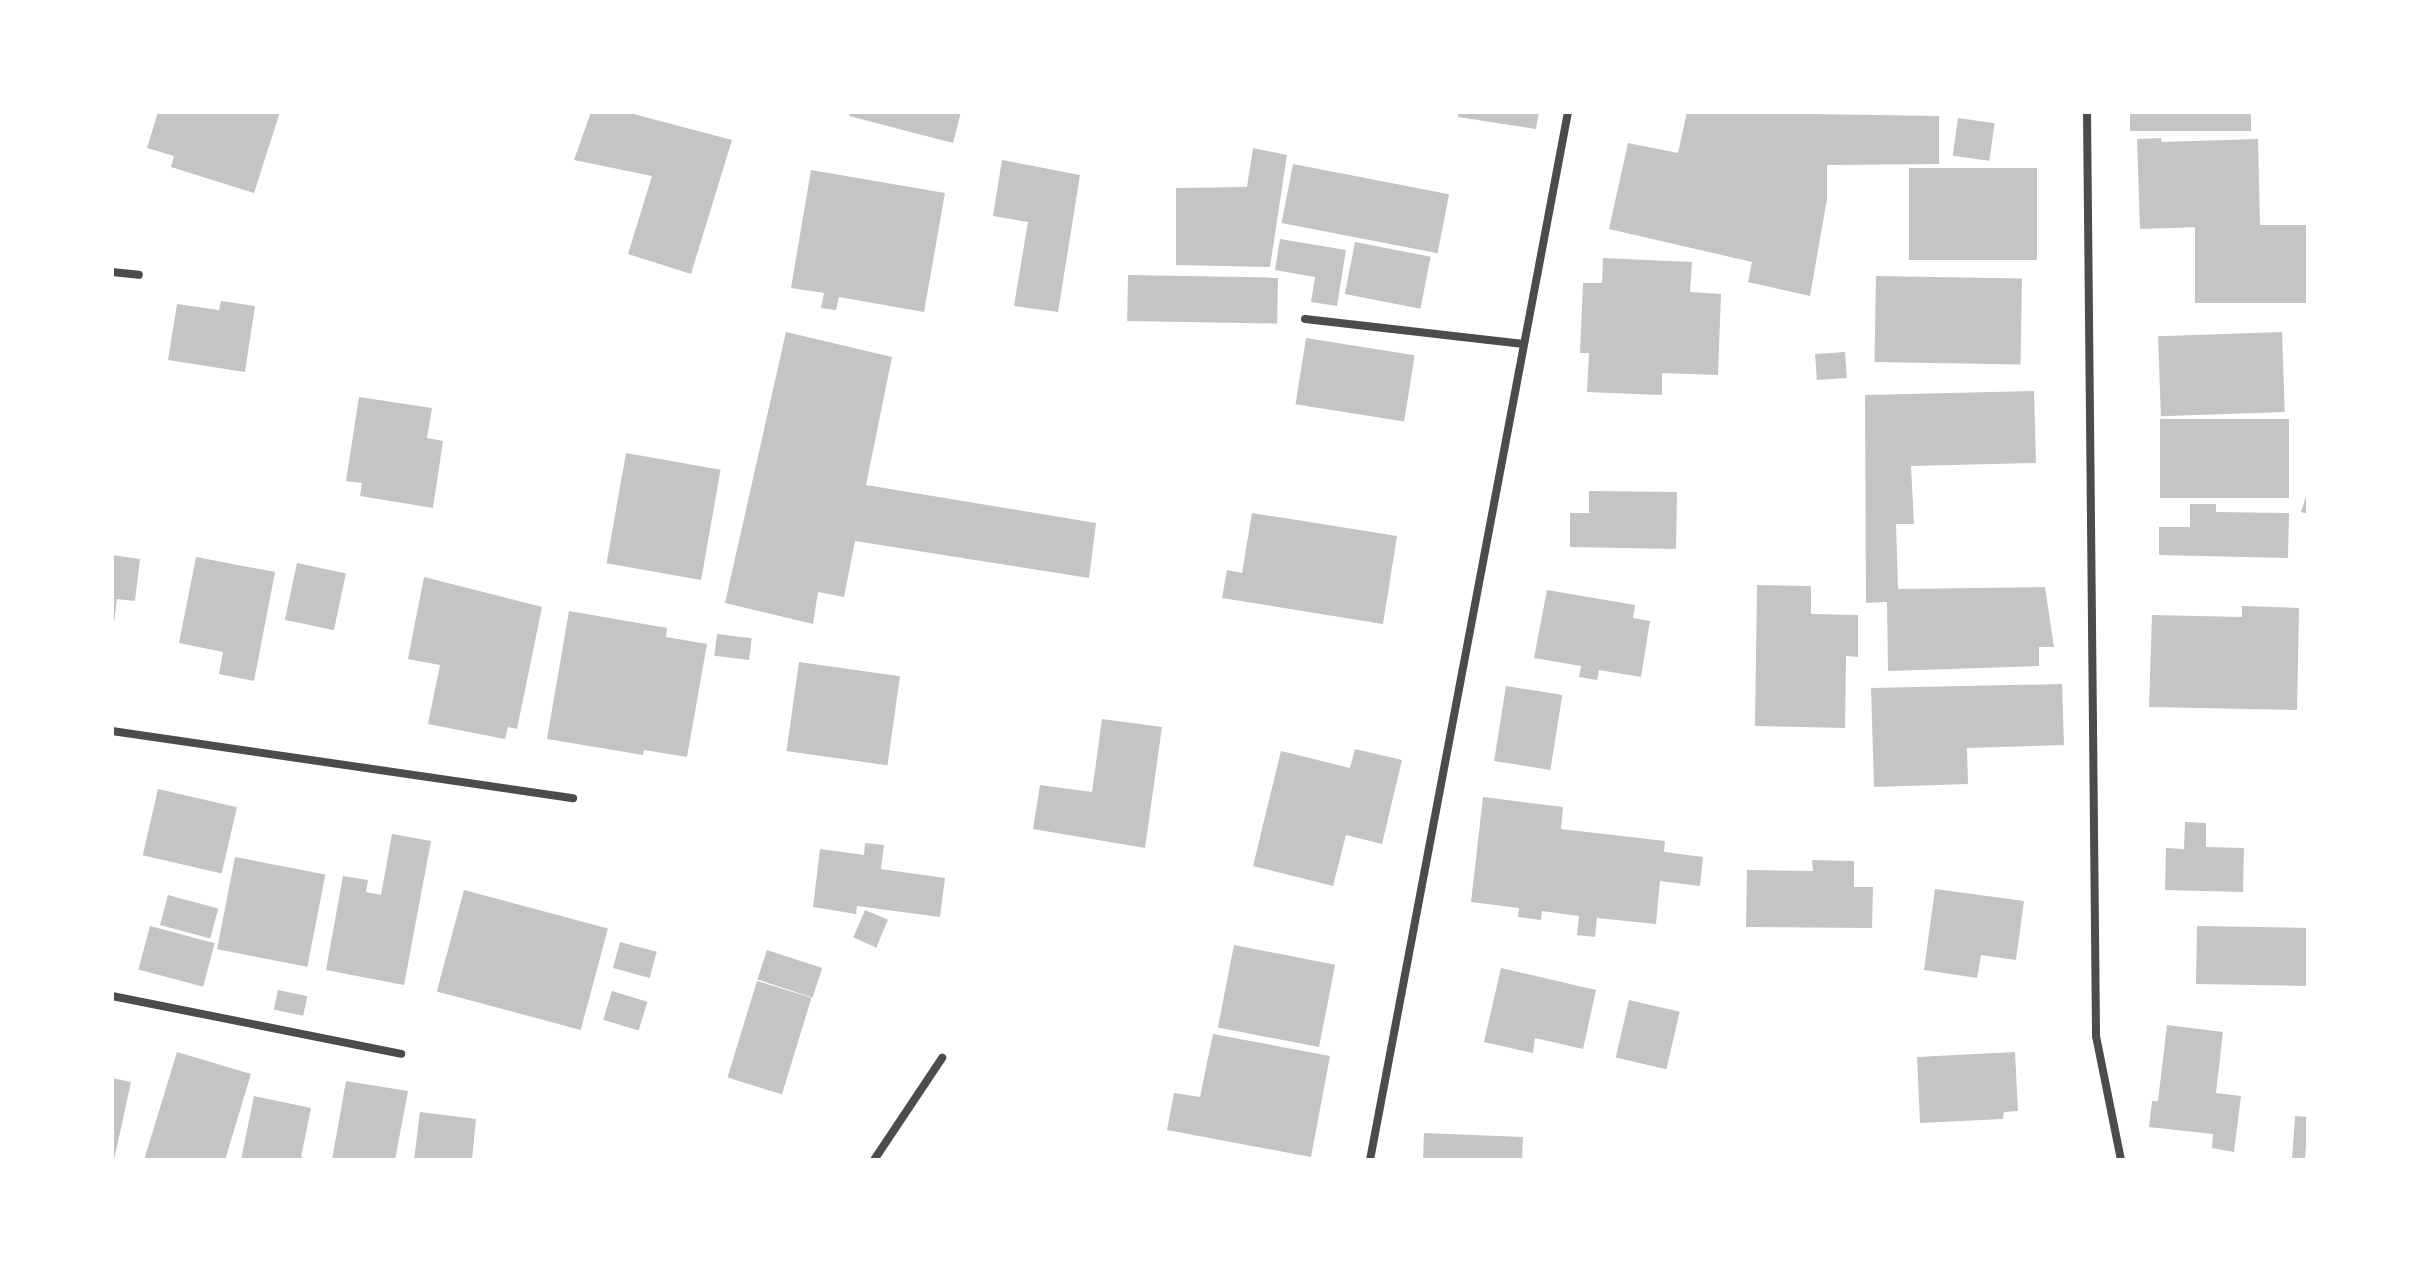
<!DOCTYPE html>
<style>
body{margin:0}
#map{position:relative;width:2420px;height:1272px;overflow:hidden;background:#fff;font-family:"Exo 2",sans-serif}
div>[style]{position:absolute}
.building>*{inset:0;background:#c4c4c4;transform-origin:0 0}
.minor>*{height:8px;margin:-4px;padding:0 4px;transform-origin:4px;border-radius:4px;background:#4c4c4c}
span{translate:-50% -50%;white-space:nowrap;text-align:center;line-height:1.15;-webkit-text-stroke:6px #fff;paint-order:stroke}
.frame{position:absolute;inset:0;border:114px solid #fff;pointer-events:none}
</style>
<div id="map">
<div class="building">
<div style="clip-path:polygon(158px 112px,280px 112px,254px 193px,171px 167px,174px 156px,147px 148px)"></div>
<div style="clip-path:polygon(591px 112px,626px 112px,732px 140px,691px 274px,628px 254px,652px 176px,574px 160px)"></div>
<div style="clip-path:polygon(850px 112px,961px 112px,953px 143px,849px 116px)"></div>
<div style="clip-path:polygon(1458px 112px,1539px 112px,1536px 129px,1458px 117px)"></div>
<div style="clip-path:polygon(1687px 112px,1939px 116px,1939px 164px,1827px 165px,1827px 199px,1810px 296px,1748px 282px,1752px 262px,1609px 229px,1628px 143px,1678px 153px)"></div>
<div style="left:2130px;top:112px;width:121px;height:19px"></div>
<div style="left:1958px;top:118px;width:37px;height:38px;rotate:8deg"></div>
<div style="clip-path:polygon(2161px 138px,2162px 142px,2258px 139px,2260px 225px,2140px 229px,2137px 139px)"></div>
<div style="clip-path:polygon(1253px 148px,1287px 155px,1270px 267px,1176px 265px,1176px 188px,1247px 187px)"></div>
<div style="clip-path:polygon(1002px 160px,1080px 175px,1058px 312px,1014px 306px,1028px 222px,993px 216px)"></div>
<div style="left:1293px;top:164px;width:159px;height:60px;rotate:11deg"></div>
<div style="left:2037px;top:168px;width:92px;height:128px;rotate:90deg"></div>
<div style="clip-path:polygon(811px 170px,945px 193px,924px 312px,839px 297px,836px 310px,821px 308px,824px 293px,791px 288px)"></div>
<div style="left:2308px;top:225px;width:78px;height:113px;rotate:90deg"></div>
<div style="clip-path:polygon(1280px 239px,1346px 250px,1337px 306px,1311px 302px,1315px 277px,1275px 270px)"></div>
<div style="left:1355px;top:242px;width:77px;height:53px;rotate:11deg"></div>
<div style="clip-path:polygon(1603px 258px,1692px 262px,1690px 292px,1721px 294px,1718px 375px,1662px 373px,1662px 395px,1587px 392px,1589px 353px,1580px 353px,1583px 283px,1602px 283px)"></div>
<div style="left:1128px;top:275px;width:150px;height:46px;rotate:1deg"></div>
<div style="left:1876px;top:276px;width:146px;height:86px;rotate:1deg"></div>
<div style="clip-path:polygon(221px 301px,255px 306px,245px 372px,168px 360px,177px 304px,219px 310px)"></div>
<div style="clip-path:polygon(786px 332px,892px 357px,866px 485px,1096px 523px,1089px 578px,855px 541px,844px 597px,818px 592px,813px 624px,725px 603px)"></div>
<div style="left:2282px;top:332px;width:80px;height:124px;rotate:88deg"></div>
<div style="left:1306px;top:338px;width:110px;height:67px;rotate:9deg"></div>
<div style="left:1845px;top:352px;width:26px;height:30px;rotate:86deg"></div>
<div style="clip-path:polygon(2034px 391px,2036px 463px,1911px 466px,1914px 524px,1896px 524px,1898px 589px,2045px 587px,2054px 647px,2039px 647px,2039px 666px,1888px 671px,1887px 602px,1866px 603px,1865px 395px)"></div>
<div style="clip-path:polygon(359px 397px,432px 408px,427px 438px,443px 441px,433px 508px,360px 496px,362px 483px,346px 481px)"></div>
<div style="left:2160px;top:419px;width:129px;height:79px"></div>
<div style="left:626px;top:453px;width:96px;height:112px;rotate:10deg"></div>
<div style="clip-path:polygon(1589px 491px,1677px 492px,1676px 549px,1570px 547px,1570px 513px,1589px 513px)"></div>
<div style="clip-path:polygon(2307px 493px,2308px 493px,2308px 514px,2301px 512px)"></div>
<div style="clip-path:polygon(2190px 504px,2216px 504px,2216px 512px,2289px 513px,2288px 558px,2159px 555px,2159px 527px,2190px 527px)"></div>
<div style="clip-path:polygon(1252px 513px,1397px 536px,1383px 624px,1222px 598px,1227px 570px,1242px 573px)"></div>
<div style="clip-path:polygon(112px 555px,140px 559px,135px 601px,117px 599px,114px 623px)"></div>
<div style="clip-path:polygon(196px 557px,275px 572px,254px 681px,219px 674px,223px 652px,179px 643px)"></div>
<div style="left:297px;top:563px;width:50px;height:58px;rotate:12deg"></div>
<div style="clip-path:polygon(424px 577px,542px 607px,517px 729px,508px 727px,505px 739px,428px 724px,440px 665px,408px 659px)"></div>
<div style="clip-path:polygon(1757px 585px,1811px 586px,1811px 614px,1858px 615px,1858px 657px,1846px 656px,1845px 728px,1755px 726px)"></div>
<div style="clip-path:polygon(1547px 590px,1635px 605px,1633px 618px,1650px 621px,1641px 677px,1599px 670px,1597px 680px,1579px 677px,1581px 666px,1534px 658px)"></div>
<div style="clip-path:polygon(2242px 606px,2299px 608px,2297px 710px,2149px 707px,2152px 615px,2242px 617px)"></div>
<div style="clip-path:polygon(569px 611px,667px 628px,666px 637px,707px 644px,687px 757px,644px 750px,643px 755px,547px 739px)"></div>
<div style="left:717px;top:634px;width:35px;height:22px;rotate:7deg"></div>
<div style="left:799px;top:662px;width:102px;height:90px;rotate:8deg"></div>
<div style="clip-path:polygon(2062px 684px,2064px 745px,1967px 748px,1968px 784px,1874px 787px,1871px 688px)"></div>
<div style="left:1506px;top:686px;width:57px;height:76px;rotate:9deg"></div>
<div style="clip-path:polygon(1102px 719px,1162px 727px,1145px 848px,1033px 829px,1040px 785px,1092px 792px)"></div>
<div style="clip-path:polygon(1355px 749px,1402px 760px,1382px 844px,1346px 835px,1333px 886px,1253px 866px,1281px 751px,1350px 768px)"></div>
<div style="left:158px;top:789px;width:81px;height:68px;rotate:13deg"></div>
<div style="clip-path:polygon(1483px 797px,1563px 807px,1561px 829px,1665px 841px,1664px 852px,1703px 857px,1700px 886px,1660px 881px,1656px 924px,1597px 918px,1595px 937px,1577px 935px,1579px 916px,1542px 911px,1541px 920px,1518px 917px,1519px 908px,1471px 902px)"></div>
<div style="clip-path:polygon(2185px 822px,2206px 823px,2206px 847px,2244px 848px,2243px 892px,2165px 890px,2166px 848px,2184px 849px)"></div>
<div style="clip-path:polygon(392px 834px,431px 841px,404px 985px,326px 970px,343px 876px,368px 880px,366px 892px,381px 895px)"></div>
<div style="clip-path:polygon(865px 843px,884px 845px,881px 869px,945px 878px,940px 917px,857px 906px,856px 914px,813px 907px,820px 849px,864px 855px)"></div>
<div style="left:235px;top:857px;width:92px;height:94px;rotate:11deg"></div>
<div style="clip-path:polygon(1812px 860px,1854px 861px,1854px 887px,1873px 887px,1872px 928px,1746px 927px,1747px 870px,1813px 871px)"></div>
<div style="clip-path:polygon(1935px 889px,2024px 901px,2016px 960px,1981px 955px,1977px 978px,1924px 970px)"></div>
<div style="left:464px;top:890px;width:149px;height:105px;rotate:15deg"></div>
<div style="left:168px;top:895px;width:52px;height:31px;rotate:15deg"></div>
<div style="left:865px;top:910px;width:25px;height:30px;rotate:23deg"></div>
<div style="left:150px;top:926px;width:67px;height:45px;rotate:15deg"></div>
<div style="left:2197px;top:926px;width:111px;height:58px;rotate:1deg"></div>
<div style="left:620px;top:942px;width:38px;height:27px;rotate:15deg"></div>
<div style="left:1234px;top:945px;width:103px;height:84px;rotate:11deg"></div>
<div style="left:767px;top:950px;width:58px;height:31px;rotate:18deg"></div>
<div style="clip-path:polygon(1501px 968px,1596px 990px,1583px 1049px,1535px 1038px,1533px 1053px,1484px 1042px)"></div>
<div style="left:757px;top:981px;width:57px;height:101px;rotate:17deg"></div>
<div style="left:278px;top:990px;width:30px;height:20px;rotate:12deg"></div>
<div style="left:612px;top:991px;width:37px;height:30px;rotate:17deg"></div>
<div style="left:1629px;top:1000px;width:52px;height:59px;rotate:13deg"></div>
<div style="clip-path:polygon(2167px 1025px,2223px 1032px,2216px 1093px,2241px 1096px,2234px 1152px,2212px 1148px,2213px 1134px,2149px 1127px,2152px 1101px,2158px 1101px)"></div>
<div style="clip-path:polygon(1213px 1034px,1330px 1056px,1311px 1157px,1167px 1130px,1174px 1093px,1200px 1097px)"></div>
<div style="clip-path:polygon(177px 1052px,251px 1074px,225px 1160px,144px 1160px)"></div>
<div style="clip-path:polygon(2015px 1052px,2018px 1111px,2004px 1112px,2003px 1119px,1920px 1123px,1917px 1057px)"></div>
<div style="clip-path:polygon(112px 1078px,131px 1082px,114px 1160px,112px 1160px)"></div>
<div style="clip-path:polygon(346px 1081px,408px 1091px,395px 1160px,332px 1160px)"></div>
<div style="clip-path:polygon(254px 1096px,311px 1108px,301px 1157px,309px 1160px,241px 1160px)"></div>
<div style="clip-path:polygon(420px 1112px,476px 1119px,472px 1160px,414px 1160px)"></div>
<div style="left:2295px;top:1116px;width:13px;height:44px;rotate:4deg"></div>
<div style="clip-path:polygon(1424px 1133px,1523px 1137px,1522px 1160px,1423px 1160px)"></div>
</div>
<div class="minor">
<div style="left:2087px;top:112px;width:924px;rotate:89.44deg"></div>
<div style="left:2096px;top:1036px;width:126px;rotate:78.6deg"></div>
<div style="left:112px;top:272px;width:27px;rotate:6deg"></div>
<div style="left:1305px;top:319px;width:220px;rotate:6.5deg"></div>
<div style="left:112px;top:731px;width:466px;rotate:8.3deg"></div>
<div style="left:112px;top:996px;width:295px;rotate:11.3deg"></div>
<div style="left:874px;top:1160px;width:123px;rotate:-56.3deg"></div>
<div style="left:1370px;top:1160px;width:1067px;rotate:-79.3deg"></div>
</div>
<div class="frame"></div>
</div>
